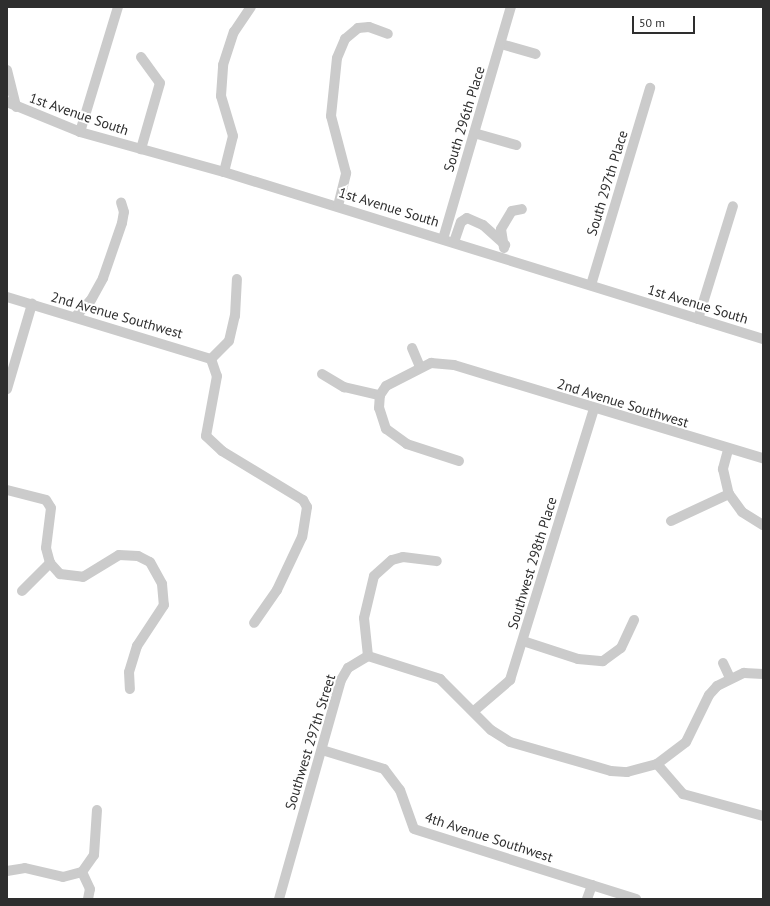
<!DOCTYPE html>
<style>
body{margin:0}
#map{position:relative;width:770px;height:906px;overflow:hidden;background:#fff;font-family:"PT Sans",sans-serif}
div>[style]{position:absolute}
.minor>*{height:10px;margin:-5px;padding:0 5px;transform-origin:5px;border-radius:5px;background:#cbcbcb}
span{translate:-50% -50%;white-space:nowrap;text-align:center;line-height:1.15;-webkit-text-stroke:4px #fff;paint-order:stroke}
.street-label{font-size:14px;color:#2e2e2e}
.frame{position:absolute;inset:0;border:8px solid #2e2e2e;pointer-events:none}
.scale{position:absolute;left:632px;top:16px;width:63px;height:18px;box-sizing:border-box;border:2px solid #2e2e2e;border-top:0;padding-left:5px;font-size:12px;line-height:14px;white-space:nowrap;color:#2e2e2e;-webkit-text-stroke:3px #fff;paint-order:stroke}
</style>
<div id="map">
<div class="minor">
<div style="left:501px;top:44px;width:36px;rotate:16deg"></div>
<div style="left:141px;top:57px;width:32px;rotate:54deg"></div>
<div style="left:160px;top:83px;width:69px;rotate:106.1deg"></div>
<div style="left:7px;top:70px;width:38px;rotate:76deg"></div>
<div style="left:7px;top:102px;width:79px;rotate:22.3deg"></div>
<div style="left:80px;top:132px;width:149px;rotate:15.5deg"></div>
<div style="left:224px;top:172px;width:564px;rotate:17.21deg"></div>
<div style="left:80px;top:132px;width:131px;rotate:-73.1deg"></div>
<div style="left:474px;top:133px;width:44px;rotate:15.9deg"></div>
<div style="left:224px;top:172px;width:37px;rotate:-76deg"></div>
<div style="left:233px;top:136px;width:42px;rotate:-106.7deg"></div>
<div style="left:221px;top:96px;width:31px;rotate:-86deg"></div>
<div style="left:223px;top:65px;width:35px;rotate:-72deg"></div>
<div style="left:234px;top:32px;width:30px;rotate:-56deg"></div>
<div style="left:338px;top:206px;width:34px;rotate:-76deg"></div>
<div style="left:346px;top:173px;width:59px;rotate:-104.7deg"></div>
<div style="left:331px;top:116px;width:58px;rotate:-84.1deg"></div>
<div style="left:337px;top:58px;width:21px;rotate:-67deg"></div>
<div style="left:345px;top:39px;width:17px;rotate:-40deg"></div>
<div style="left:358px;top:28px;width:11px;rotate:-5deg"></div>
<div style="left:369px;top:27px;width:20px;rotate:20deg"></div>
<div style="left:443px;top:239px;width:242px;rotate:-73.7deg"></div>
<div style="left:454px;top:242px;width:21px;rotate:-71deg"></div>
<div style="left:461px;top:222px;width:7px;rotate:-34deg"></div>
<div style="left:467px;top:218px;width:17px;rotate:24deg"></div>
<div style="left:483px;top:225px;width:30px;rotate:42deg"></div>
<div style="left:504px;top:248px;width:19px;rotate:-99deg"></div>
<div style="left:501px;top:229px;width:21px;rotate:-59deg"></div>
<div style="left:512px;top:211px;width:10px;rotate:-11deg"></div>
<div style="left:591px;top:285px;width:206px;rotate:-73.3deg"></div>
<div style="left:7px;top:297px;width:213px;rotate:16.9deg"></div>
<div style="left:211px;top:359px;width:18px;rotate:71deg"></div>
<div style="left:217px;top:376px;width:61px;rotate:100.4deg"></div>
<div style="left:206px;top:436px;width:22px;rotate:43deg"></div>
<div style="left:222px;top:451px;width:95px;rotate:31.2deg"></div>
<div style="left:303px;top:500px;width:8px;rotate:60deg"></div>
<div style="left:307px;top:507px;width:30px;rotate:99deg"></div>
<div style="left:302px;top:537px;width:59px;rotate:115.3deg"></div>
<div style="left:277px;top:590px;width:40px;rotate:124.9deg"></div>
<div style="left:75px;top:317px;width:23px;rotate:-47deg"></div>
<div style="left:91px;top:300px;width:25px;rotate:-61deg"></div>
<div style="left:103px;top:278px;width:58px;rotate:-70.9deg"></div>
<div style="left:122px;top:223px;width:11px;rotate:-80deg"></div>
<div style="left:124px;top:212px;width:10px;rotate:-107deg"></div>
<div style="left:698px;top:319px;width:118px;rotate:-72.8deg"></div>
<div style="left:412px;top:348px;width:21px;rotate:67deg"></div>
<div style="left:211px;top:359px;width:25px;rotate:-45deg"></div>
<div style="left:229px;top:341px;width:26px;rotate:-77deg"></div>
<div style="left:235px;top:316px;width:37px;rotate:-87deg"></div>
<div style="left:322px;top:374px;width:26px;rotate:31deg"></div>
<div style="left:344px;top:387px;width:37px;rotate:13deg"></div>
<div style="left:7px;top:389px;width:89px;rotate:-73.6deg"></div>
<div style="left:728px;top:450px;width:20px;rotate:105deg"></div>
<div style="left:723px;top:469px;width:26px;rotate:77deg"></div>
<div style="left:729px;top:494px;width:22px;rotate:54deg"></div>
<div style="left:742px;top:512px;width:25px;rotate:32deg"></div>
<div style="left:459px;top:461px;width:55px;rotate:-161.9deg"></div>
<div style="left:407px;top:444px;width:26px;rotate:-144deg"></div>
<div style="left:386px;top:429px;width:22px;rotate:-108deg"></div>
<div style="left:379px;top:408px;width:13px;rotate:-86deg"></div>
<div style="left:380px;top:395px;width:11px;rotate:-56deg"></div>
<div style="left:386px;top:386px;width:51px;rotate:-27.1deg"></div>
<div style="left:431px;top:363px;width:23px;rotate:5deg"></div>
<div style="left:454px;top:365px;width:323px;rotate:16.8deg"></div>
<div style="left:7px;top:490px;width:40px;rotate:14.4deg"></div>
<div style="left:46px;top:500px;width:9px;rotate:58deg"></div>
<div style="left:51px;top:508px;width:40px;rotate:97.1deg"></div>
<div style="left:46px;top:548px;width:16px;rotate:75deg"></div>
<div style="left:50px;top:563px;width:15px;rotate:48deg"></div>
<div style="left:60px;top:574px;width:23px;rotate:7deg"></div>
<div style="left:83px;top:577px;width:42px;rotate:-31.4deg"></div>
<div style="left:119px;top:555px;width:19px;rotate:3deg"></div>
<div style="left:138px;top:556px;width:13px;rotate:27deg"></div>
<div style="left:150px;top:562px;width:25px;rotate:61deg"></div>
<div style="left:162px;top:584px;width:21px;rotate:85deg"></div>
<div style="left:164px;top:605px;width:49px;rotate:123.4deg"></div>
<div style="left:137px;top:646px;width:27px;rotate:107deg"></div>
<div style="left:129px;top:672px;width:17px;rotate:87deg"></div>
<div style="left:671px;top:521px;width:64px;rotate:-25deg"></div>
<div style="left:22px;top:591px;width:40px;rotate:-45deg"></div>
<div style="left:523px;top:641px;width:58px;rotate:18.1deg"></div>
<div style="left:578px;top:659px;width:25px;rotate:5deg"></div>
<div style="left:603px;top:661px;width:22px;rotate:-36deg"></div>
<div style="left:621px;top:648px;width:31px;rotate:-65deg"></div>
<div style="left:368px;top:656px;width:76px;rotate:17.7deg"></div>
<div style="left:440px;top:679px;width:72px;rotate:45deg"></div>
<div style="left:491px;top:730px;width:22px;rotate:32deg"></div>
<div style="left:510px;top:742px;width:105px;rotate:16deg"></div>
<div style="left:611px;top:771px;width:16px;rotate:4deg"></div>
<div style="left:627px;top:772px;width:31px;rotate:-15deg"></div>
<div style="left:657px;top:764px;width:40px;rotate:49deg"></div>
<div style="left:683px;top:794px;width:83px;rotate:15.4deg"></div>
<div style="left:368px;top:656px;width:38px;rotate:-96deg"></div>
<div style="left:364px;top:618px;width:43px;rotate:-76.6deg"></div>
<div style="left:374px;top:576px;width:24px;rotate:-42deg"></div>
<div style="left:392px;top:560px;width:11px;rotate:-15deg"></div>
<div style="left:403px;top:557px;width:34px;rotate:7deg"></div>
<div style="left:723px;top:663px;width:17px;rotate:65deg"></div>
<div style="left:474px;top:711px;width:48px;rotate:-40.7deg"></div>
<div style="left:510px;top:680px;width:284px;rotate:-72.8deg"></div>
<div style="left:322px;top:750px;width:65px;rotate:17deg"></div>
<div style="left:384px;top:769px;width:26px;rotate:53deg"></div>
<div style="left:400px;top:790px;width:41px;rotate:70.3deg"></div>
<div style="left:414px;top:829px;width:233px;rotate:17.5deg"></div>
<div style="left:657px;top:764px;width:36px;rotate:-37deg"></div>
<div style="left:686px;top:742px;width:52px;rotate:-63.9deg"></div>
<div style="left:709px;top:695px;width:12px;rotate:-48deg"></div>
<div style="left:717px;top:686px;width:30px;rotate:-26deg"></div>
<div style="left:744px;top:673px;width:19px;rotate:3deg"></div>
<div style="left:7px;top:871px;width:18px;rotate:-9deg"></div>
<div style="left:25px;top:868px;width:39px;rotate:13deg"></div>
<div style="left:63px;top:877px;width:20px;rotate:-15deg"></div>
<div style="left:88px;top:899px;width:10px;rotate:-79deg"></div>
<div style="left:90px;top:889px;width:19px;rotate:-115deg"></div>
<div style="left:82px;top:872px;width:21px;rotate:-55deg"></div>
<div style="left:94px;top:855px;width:45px;rotate:-86.2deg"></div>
<div style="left:279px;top:899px;width:228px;rotate:-74.2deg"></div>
<div style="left:341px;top:680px;width:14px;rotate:-60deg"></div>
<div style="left:348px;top:668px;width:23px;rotate:-31deg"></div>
<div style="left:587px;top:899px;width:15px;rotate:-70deg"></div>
</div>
<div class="street-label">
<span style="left:79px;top:114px;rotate:19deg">1st Avenue South</span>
<span style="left:464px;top:119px;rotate:-73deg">South 296th Place</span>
<span style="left:607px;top:183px;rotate:-73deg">South 297th Place</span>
<span style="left:389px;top:207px;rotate:17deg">1st Avenue South</span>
<span style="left:698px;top:304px;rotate:17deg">1st Avenue South</span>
<span style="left:117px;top:315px;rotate:16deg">2nd Avenue Southwest</span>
<span style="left:623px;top:403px;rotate:17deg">2nd Avenue Southwest</span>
<span style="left:532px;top:563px;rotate:-73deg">Southwest 298th Place</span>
<span style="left:310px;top:742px;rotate:-73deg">Southwest 297th Street</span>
<span style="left:489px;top:837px;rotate:18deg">4th Avenue Southwest</span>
</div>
<div class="frame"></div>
<div class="scale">50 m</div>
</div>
